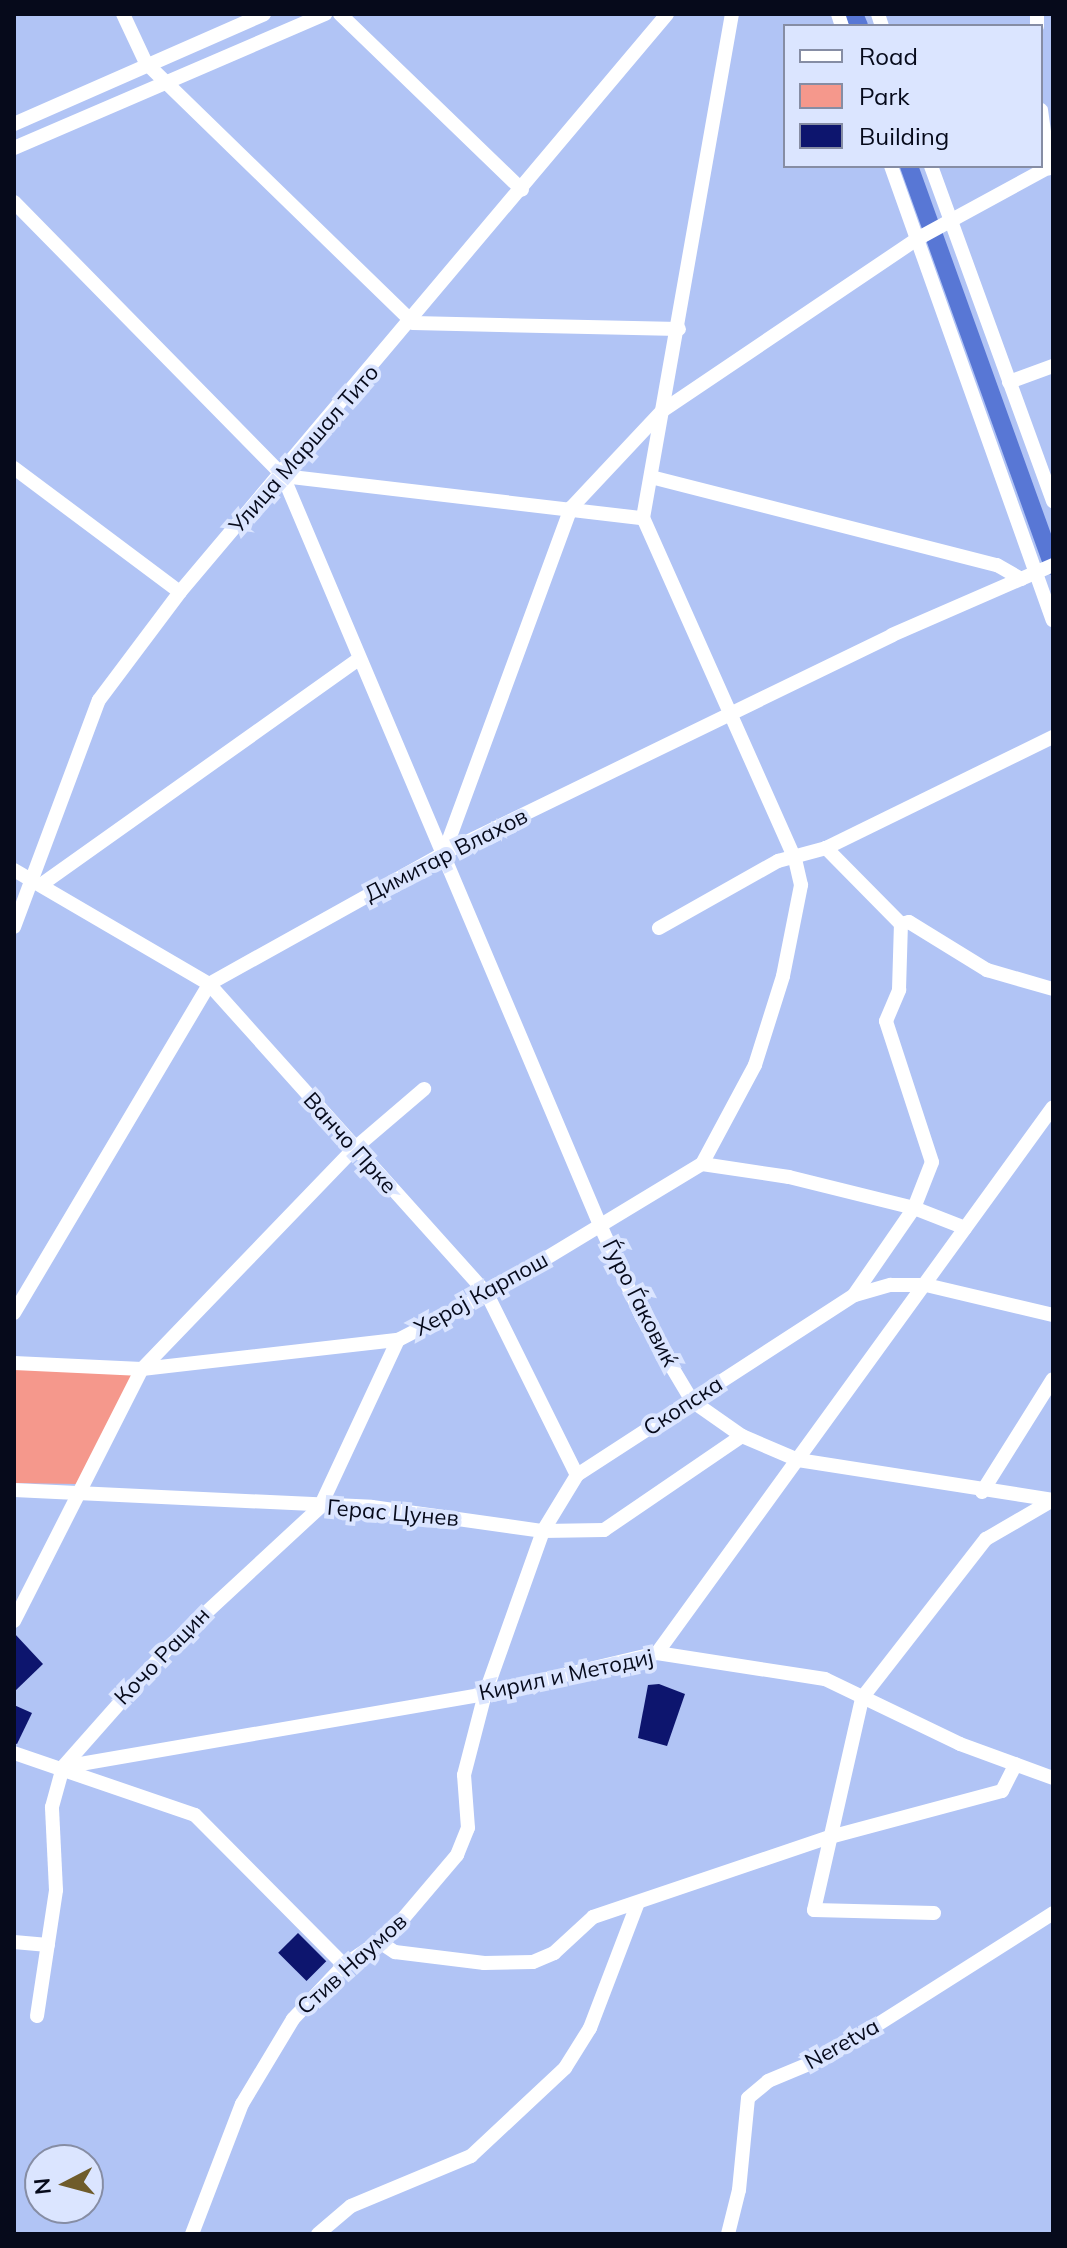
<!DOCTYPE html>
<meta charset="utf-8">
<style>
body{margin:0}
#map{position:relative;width:1067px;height:2248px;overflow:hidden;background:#b1c4f5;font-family:Mulish,sans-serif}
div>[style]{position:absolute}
.green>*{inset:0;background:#f5988c}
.canal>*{height:18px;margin:-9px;padding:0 9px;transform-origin:9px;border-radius:9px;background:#5877d5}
.building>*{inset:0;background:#0d156e;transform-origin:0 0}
.street>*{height:14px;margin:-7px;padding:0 7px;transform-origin:7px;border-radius:7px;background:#fff}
span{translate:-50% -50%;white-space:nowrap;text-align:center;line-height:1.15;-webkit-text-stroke:8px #dbe5ff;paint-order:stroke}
.street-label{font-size:22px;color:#060a1b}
.frame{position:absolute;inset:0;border:16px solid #060a1b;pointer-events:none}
.legend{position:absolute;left:783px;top:24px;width:260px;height:144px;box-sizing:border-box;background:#dbe5ff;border:2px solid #868da4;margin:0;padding:10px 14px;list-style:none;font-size:24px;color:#060a1b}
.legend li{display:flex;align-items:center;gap:16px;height:40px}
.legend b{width:40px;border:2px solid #868da4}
.north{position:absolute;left:24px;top:2144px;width:80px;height:80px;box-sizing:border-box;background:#dbe5ff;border:2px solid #868da4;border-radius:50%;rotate:264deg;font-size:22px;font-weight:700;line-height:32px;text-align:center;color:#060a1b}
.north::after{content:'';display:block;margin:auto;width:28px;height:36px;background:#6f5c2b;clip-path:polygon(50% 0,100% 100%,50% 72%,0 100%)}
</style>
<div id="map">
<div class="green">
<div style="clip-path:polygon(14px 1363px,142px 1369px,79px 1484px,14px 1483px)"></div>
</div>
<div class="canal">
<div style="left:854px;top:14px;width:13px;rotate:67deg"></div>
<div style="left:909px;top:166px;width:425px;rotate:70.2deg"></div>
</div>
<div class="building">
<div style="clip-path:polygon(14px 1633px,43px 1664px,14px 1692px)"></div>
<div style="clip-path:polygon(659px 1684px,685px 1694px,667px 1746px,638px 1738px,648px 1685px)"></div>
<div style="clip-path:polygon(14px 1705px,32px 1713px,17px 1744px,14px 1743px)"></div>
<div style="left:298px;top:1933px;width:40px;height:28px;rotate:45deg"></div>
</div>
<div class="street">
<div style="left:123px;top:14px;width:54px;rotate:64.9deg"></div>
<div style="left:146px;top:63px;width:373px;rotate:44.2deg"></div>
<div style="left:413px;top:323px;width:266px;rotate:1.3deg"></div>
<div style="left:340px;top:14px;width:253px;rotate:44deg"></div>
<div style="left:838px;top:14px;width:13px;rotate:72deg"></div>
<div style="left:878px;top:14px;width:13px;rotate:72deg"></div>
<div style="left:1037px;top:26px;width:12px;rotate:-90deg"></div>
<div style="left:1041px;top:110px;width:59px;rotate:82.1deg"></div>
<div style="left:14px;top:124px;width:273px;rotate:-23.7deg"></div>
<div style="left:14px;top:148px;width:339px;rotate:-23.3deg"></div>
<div style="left:891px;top:166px;width:482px;rotate:70.4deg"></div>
<div style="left:931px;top:166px;width:357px;rotate:70deg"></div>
<div style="left:14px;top:202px;width:384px;rotate:45.5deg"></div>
<div style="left:283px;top:476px;width:813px;rotate:67.06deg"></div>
<div style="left:600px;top:1225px;width:101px;rotate:65.5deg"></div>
<div style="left:642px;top:1317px;width:98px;rotate:59.2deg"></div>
<div style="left:692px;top:1401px;width:61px;rotate:35deg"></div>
<div style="left:742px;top:1436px;width:61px;rotate:23.2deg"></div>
<div style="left:798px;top:1460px;width:258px;rotate:8.9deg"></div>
<div style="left:1009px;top:382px;width:47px;rotate:-20deg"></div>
<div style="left:14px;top:468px;width:207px;rotate:36.8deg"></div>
<div style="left:283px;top:476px;width:362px;rotate:6.7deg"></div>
<div style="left:643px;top:518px;width:512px;rotate:-79.99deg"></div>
<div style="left:651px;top:477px;width:357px;rotate:14.3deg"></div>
<div style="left:997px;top:565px;width:28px;rotate:30deg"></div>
<div style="left:444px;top:853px;width:368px;rotate:-69.8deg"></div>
<div style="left:571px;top:508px;width:133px;rotate:-46.8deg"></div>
<div style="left:662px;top:411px;width:308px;rotate:-34deg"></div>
<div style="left:917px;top:239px;width:155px;rotate:-28.6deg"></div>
<div style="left:14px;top:870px;width:226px;rotate:30.3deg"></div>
<div style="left:209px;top:984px;width:416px;rotate:48.1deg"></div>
<div style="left:487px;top:1294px;width:202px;rotate:63.6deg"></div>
<div style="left:45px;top:882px;width:383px;rotate:-35.4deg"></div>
<div style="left:901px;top:924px;width:8px;rotate:-14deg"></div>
<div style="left:909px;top:922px;width:92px;rotate:31.6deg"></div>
<div style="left:987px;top:970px;width:69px;rotate:16.1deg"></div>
<div style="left:14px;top:927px;width:242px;rotate:-69.5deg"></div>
<div style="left:99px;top:700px;width:135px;rotate:-53.1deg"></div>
<div style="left:180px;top:592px;width:756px;rotate:-49.88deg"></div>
<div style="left:659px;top:928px;width:137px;rotate:-29.4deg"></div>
<div style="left:778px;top:861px;width:50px;rotate:-15.2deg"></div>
<div style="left:826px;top:848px;width:253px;rotate:-26.1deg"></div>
<div style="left:702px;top:1164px;width:88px;rotate:8.5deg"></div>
<div style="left:789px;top:1177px;width:129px;rotate:13.9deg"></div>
<div style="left:914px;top:1208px;width:49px;rotate:-68.6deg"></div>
<div style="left:932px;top:1162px;width:148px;rotate:-108.1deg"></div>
<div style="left:886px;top:1021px;width:34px;rotate:-67deg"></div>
<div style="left:899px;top:990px;width:66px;rotate:-88.3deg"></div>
<div style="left:901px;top:924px;width:107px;rotate:-134.6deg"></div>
<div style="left:855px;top:1295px;width:37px;rotate:-16deg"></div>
<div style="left:891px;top:1285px;width:35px"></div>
<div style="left:926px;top:1285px;width:130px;rotate:13.3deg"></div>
<div style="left:14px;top:1313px;width:382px;rotate:-59.3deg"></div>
<div style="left:209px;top:984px;width:269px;rotate:-29.1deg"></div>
<div style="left:444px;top:853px;width:498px;rotate:-25.9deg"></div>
<div style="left:892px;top:635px;width:176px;rotate:-23.5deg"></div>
<div style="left:14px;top:1363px;width:128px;rotate:2.7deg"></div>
<div style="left:142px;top:1369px;width:258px;rotate:-6.5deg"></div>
<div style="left:398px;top:1340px;width:100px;rotate:-27.3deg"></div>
<div style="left:487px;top:1294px;width:251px;rotate:-31.2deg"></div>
<div style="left:702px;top:1164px;width:112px;rotate:-61.8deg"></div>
<div style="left:755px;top:1065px;width:93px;rotate:-72.5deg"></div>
<div style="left:783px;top:976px;width:93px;rotate:-78.8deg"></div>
<div style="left:801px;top:885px;width:27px;rotate:-103deg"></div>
<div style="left:795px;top:859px;width:373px;rotate:-114deg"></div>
<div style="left:14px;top:1490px;width:358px;rotate:2.7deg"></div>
<div style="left:372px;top:1507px;width:173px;rotate:8deg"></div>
<div style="left:543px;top:1531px;width:61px;rotate:-0.9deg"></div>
<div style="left:604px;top:1530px;width:167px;rotate:-34.3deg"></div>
<div style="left:982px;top:1492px;width:133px;rotate:-57.9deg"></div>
<div style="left:14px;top:1621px;width:283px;rotate:-63.1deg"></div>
<div style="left:142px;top:1369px;width:307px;rotate:-46.1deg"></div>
<div style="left:355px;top:1148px;width:91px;rotate:-40.5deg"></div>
<div style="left:657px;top:1653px;width:674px;rotate:-54.05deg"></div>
<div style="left:14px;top:1753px;width:191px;rotate:18.9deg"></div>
<div style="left:195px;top:1815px;width:211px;rotate:45.2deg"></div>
<div style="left:63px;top:1767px;width:428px;rotate:-9.8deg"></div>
<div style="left:485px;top:1694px;width:177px;rotate:-13.4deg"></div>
<div style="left:657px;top:1653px;width:170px;rotate:8.8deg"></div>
<div style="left:825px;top:1679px;width:150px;rotate:25.7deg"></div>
<div style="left:960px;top:1744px;width:99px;rotate:20.1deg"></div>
<div style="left:934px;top:1913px;width:120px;rotate:-178.6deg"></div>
<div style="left:814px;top:1910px;width:217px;rotate:-77.2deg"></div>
<div style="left:862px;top:1698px;width:202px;rotate:-52.1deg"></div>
<div style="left:986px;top:1539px;width:78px;rotate:-30.2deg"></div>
<div style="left:14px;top:1942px;width:34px;rotate:5deg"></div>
<div style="left:381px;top:1943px;width:17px;rotate:33deg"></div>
<div style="left:395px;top:1952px;width:90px;rotate:7deg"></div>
<div style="left:484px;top:1963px;width:49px;rotate:-1.2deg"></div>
<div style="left:533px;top:1962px;width:23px;rotate:-23deg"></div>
<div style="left:554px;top:1953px;width:53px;rotate:-42.7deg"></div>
<div style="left:593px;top:1917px;width:250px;rotate:-18.7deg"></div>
<div style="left:830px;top:1837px;width:178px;rotate:-15deg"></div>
<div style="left:1002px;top:1791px;width:30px;rotate:-63deg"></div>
<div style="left:37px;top:2016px;width:127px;rotate:-81.4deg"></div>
<div style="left:56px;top:1890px;width:83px;rotate:-92.8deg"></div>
<div style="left:52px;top:1807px;width:41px;rotate:-74.6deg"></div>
<div style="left:63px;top:1767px;width:160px;rotate:-48.5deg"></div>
<div style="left:169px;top:1647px;width:206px;rotate:-42.8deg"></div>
<div style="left:320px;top:1507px;width:184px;rotate:-65deg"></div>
<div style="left:192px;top:2234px;width:139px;rotate:-69deg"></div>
<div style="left:242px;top:2104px;width:99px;rotate:-59deg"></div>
<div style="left:293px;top:2019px;width:74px;rotate:-46.6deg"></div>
<div style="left:344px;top:1965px;width:55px;rotate:-34deg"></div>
<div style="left:390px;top:1934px;width:104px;rotate:-49.7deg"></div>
<div style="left:457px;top:1855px;width:29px;rotate:-68deg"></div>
<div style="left:468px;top:1828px;width:53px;rotate:-94.3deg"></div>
<div style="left:464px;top:1775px;width:84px;rotate:-75.5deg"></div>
<div style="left:485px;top:1694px;width:173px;rotate:-70.4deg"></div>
<div style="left:543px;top:1531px;width:66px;rotate:-58.7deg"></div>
<div style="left:577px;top:1475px;width:330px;rotate:-33deg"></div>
<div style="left:854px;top:1295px;width:106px;rotate:-55.4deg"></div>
<div style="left:914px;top:1208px;width:55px;rotate:21.4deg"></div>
<div style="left:318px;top:2234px;width:43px;rotate:-40.3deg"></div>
<div style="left:351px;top:2206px;width:130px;rotate:-22.6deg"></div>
<div style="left:471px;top:2156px;width:129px;rotate:-43.1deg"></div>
<div style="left:565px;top:2068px;width:47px;rotate:-58deg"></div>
<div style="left:590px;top:2028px;width:132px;rotate:-69.1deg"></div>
<div style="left:728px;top:2234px;width:45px;rotate:-76deg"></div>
<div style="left:739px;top:2190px;width:92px;rotate:-84.4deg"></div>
<div style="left:748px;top:2098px;width:26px;rotate:-40deg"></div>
<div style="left:768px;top:2081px;width:65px;rotate:-22.6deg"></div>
<div style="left:828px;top:2056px;width:267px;rotate:-32.4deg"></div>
</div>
<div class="street-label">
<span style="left:304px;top:449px;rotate:-49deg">Улица Маршал Тито</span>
<span style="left:446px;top:855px;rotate:-27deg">Димитар Влахов</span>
<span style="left:350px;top:1143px;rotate:48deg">Ванчо Прке</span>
<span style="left:481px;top:1294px;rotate:-29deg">Херој Карпош</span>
<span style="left:640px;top:1303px;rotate:63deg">Ѓуро Ѓаковиќ</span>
<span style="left:683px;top:1406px;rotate:-33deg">Скопска</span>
<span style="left:393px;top:1513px;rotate:5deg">Герас Цунев</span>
<span style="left:162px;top:1656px;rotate:-46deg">Кочо Рацин</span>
<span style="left:566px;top:1675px;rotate:-12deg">Кирил и Методиј</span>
<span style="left:352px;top:1964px;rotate:-42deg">Стив Наумов</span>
<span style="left:842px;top:2044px;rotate:-29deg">Neretva</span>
</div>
<div class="frame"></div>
<ul class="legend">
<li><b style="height:10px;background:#fff"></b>Road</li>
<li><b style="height:22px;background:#f5988c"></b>Park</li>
<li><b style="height:22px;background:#0d156e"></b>Building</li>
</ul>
<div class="north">N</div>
</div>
